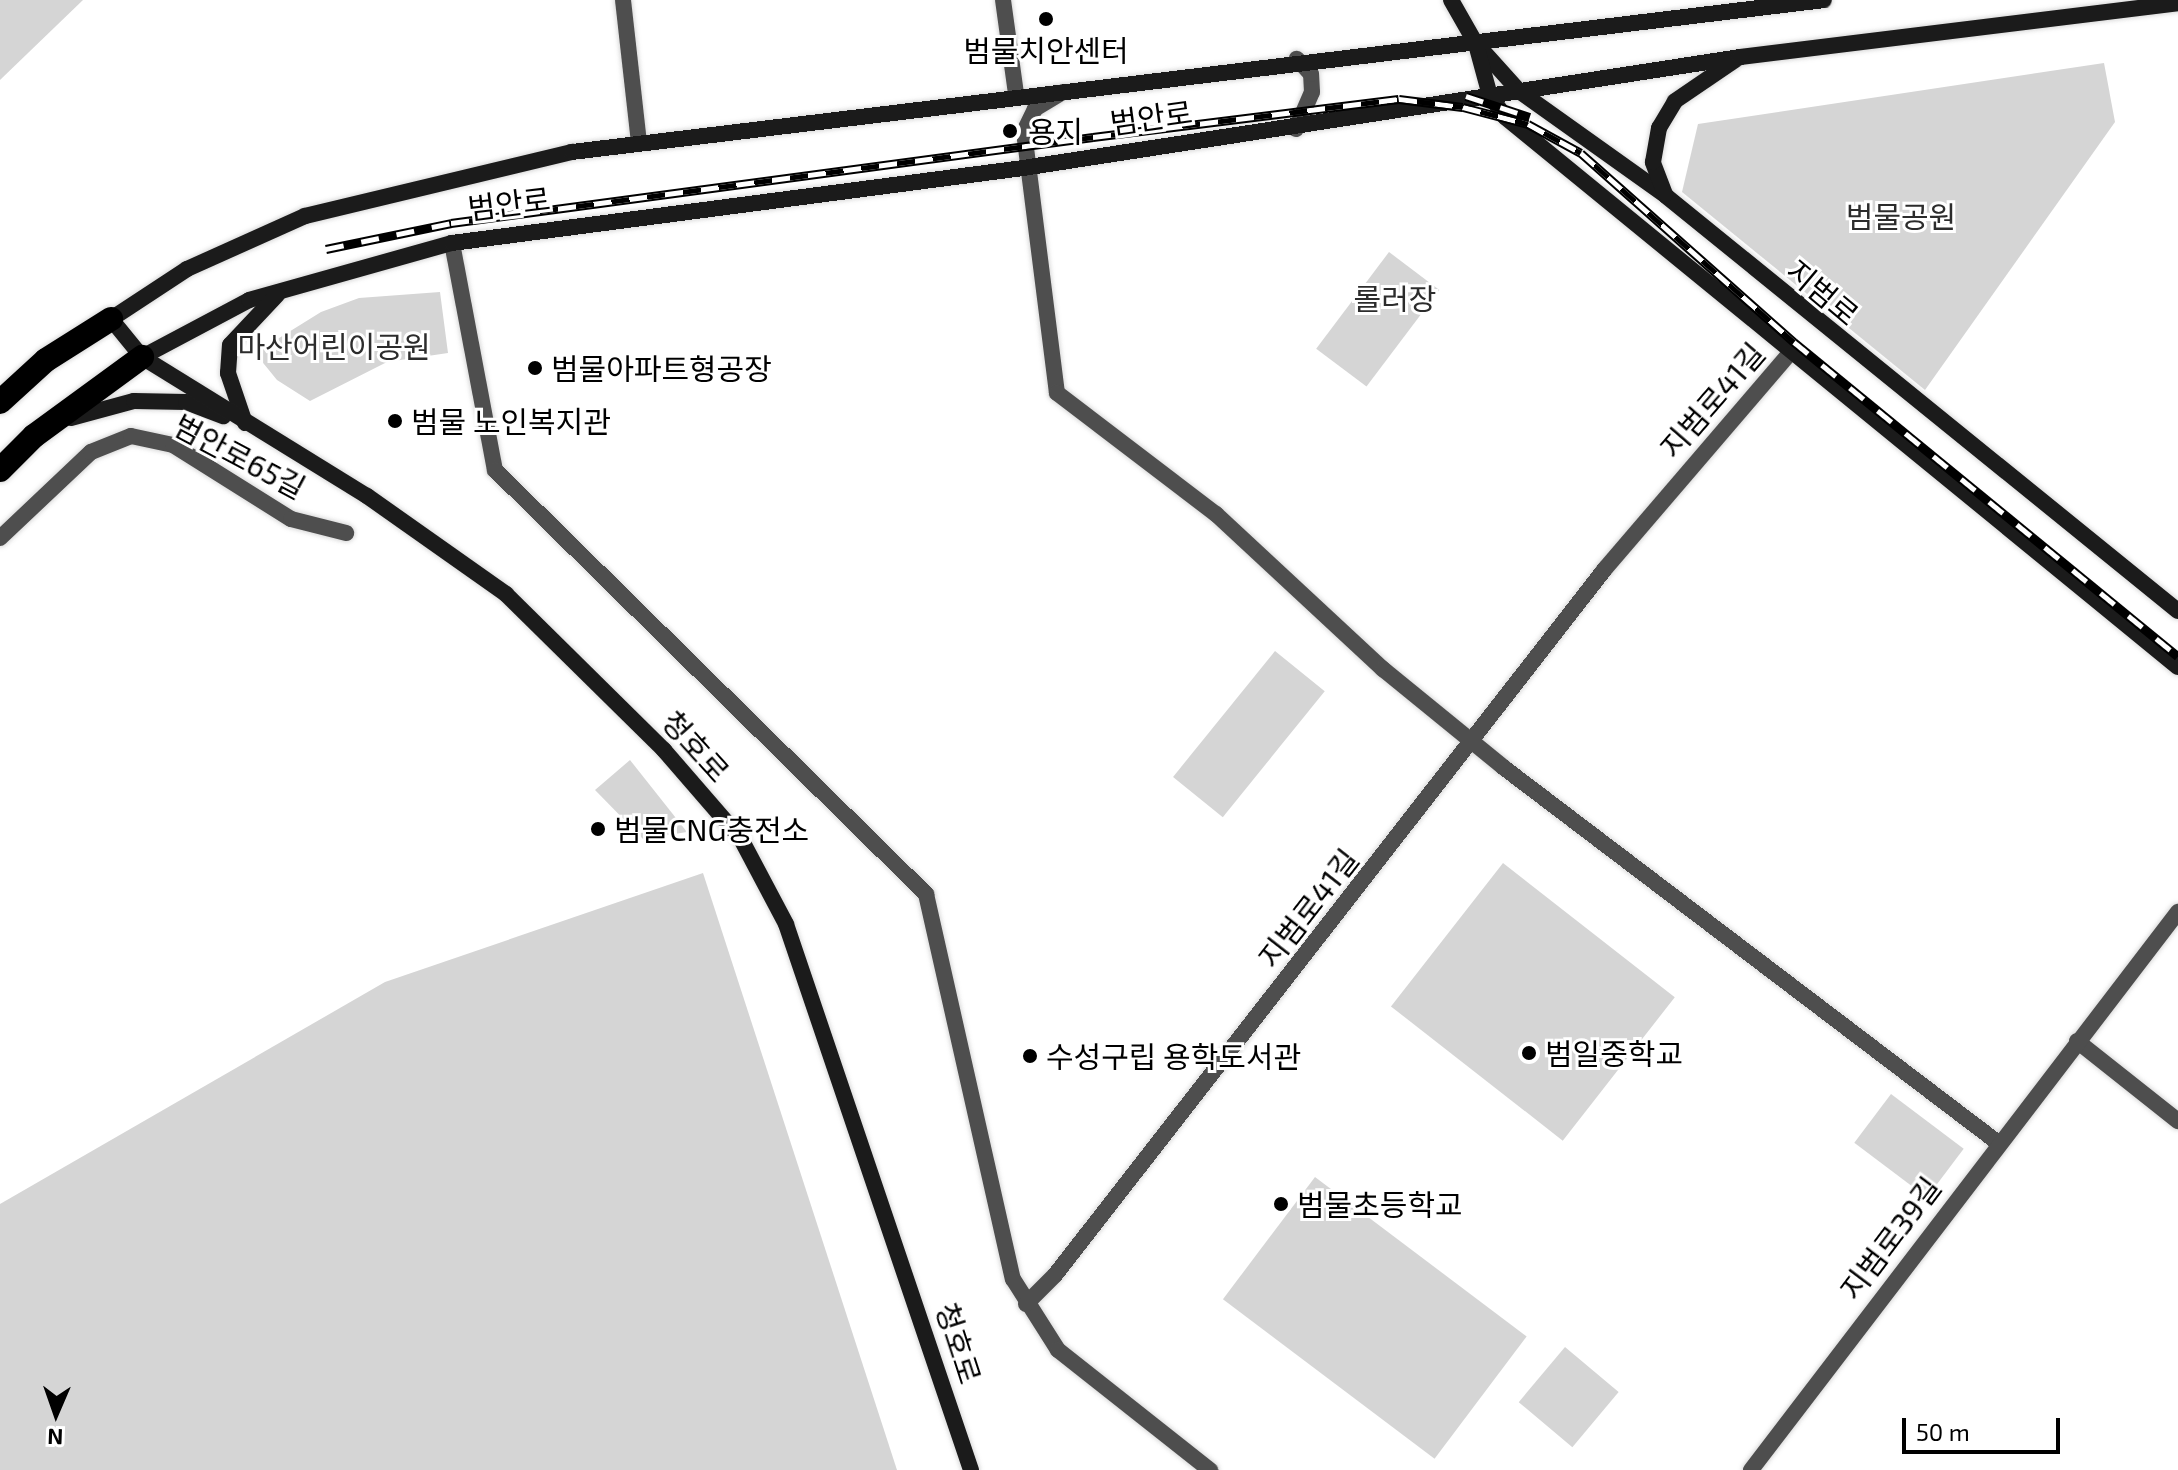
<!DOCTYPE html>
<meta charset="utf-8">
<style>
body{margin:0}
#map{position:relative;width:2178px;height:1470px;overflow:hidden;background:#fff;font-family:"Exo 2","Noto Sans KR",sans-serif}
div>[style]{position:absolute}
.green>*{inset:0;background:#d5d5d5;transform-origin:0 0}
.roads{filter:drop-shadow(0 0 2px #dbdbdb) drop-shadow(0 0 2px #dbdbdb)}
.street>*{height:16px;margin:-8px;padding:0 8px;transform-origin:8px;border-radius:8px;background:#4e4e4e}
.secondary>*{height:16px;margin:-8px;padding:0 8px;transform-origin:8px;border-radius:8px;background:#1b1b1b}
.highway>*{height:24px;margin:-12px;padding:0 12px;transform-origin:12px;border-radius:12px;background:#000}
.rail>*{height:9px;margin-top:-4.5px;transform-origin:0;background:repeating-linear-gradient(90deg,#fff 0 18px,#000 0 36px);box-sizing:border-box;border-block:2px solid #000}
.dots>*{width:22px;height:22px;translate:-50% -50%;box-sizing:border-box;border:4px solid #fff;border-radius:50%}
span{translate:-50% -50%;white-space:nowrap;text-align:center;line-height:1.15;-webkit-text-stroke:6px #fff;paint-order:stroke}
.poi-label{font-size:30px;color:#000}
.left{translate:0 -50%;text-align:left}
.street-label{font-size:30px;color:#000}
.park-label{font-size:30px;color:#2c2c2c}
.north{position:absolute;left:16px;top:1374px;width:80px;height:80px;-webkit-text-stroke:6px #fff;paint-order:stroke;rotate:182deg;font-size:22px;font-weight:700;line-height:32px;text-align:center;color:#000}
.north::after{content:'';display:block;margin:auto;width:28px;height:36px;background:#000;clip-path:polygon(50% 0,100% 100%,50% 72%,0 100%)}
.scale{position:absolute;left:1902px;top:1418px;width:158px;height:36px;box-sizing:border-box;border:4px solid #000;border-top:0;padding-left:10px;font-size:24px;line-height:28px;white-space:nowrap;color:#000;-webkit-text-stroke:6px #fff;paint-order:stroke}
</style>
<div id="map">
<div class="green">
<div style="clip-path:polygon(0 0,83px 0,0 80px)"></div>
<div style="clip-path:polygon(2104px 63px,2115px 122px,1925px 390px,1682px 192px,1698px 124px)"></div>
<div style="left:1389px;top:252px;width:63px;height:121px;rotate:37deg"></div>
<div style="clip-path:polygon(440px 292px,448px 353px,387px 362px,310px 401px,277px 380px,255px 353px,321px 312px,359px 298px)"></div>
<div style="left:1275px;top:651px;width:64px;height:162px;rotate:39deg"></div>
<div style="clip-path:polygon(630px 760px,687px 832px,643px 839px,595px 790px)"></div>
<div style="left:1503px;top:863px;width:218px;height:182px;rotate:38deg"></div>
<div style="clip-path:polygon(703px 873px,897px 1470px,0 1470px,0 1204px,385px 982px)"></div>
<div style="left:1891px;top:1094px;width:91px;height:61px;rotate:37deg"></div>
<div style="left:1315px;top:1177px;width:265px;height:153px;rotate:37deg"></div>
<div style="left:1565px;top:1347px;width:70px;height:72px;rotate:40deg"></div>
</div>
<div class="roads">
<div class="street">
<div style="left:623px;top:0;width:144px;rotate:83.6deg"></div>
<div style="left:1003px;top:0;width:95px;rotate:82.1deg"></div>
<div style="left:1063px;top:92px;width:33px;rotate:149deg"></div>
<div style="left:1035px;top:109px;width:25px;rotate:116deg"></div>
<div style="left:1024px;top:132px;width:263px;rotate:82.8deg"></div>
<div style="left:1057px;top:393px;width:200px;rotate:37.3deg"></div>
<div style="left:1216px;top:514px;width:228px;rotate:42.9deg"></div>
<div style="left:1383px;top:669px;width:155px;rotate:39.2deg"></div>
<div style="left:1503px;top:767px;width:620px;rotate:37.2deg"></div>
<div style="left:1296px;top:129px;width:40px;rotate:-66.6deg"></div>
<div style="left:1312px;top:92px;width:18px;rotate:-93deg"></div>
<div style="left:1311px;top:74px;width:21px;rotate:-133deg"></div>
<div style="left:452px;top:243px;width:231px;rotate:79.3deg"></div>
<div style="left:495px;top:470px;width:605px;rotate:44.53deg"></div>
<div style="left:926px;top:894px;width:395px;rotate:77.3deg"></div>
<div style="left:1013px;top:1279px;width:84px;rotate:57.6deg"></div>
<div style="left:1058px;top:1350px;width:194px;rotate:38.3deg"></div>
<div style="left:0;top:538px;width:125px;rotate:-43.4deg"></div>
<div style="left:91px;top:452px;width:43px;rotate:-21.8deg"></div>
<div style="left:131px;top:436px;width:43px;rotate:12.1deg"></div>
<div style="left:173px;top:445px;width:139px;rotate:32.1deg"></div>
<div style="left:291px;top:519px;width:57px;rotate:14.3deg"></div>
<div style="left:2077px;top:1041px;width:129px;rotate:38.4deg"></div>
<div style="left:1026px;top:1304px;width:41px;rotate:-45deg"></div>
<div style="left:1055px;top:1275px;width:894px;rotate:-52.09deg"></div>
<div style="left:1604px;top:570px;width:287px;rotate:-49.4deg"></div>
<div style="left:1751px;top:1470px;width:703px;rotate:-52.58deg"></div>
</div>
<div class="secondary">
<div style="left:1451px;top:0;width:48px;rotate:60.3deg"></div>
<div style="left:1475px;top:42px;width:66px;rotate:48.1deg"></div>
<div style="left:1519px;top:91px;width:181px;rotate:35.5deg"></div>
<div style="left:1666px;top:196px;width:659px;rotate:39.03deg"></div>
<div style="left:1477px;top:48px;width:50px;rotate:74.8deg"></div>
<div style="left:1490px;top:96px;width:26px;rotate:54deg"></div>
<div style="left:1505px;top:117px;width:869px;rotate:39.26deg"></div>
<div style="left:1665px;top:194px;width:34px;rotate:-111deg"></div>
<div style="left:1653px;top:162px;width:35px;rotate:-80deg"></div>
<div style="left:1659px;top:128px;width:31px;rotate:-59deg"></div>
<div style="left:1675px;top:101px;width:73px;rotate:-34.3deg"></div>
<div style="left:142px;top:357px;width:121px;rotate:-28deg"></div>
<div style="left:249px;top:300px;width:211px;rotate:-15.7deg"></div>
<div style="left:452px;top:243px;width:576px;rotate:-7.48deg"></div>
<div style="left:1023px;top:168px;width:726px;rotate:-8.8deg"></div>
<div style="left:1740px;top:57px;width:441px;rotate:-7deg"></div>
<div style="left:71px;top:418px;width:65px;rotate:-15.1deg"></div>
<div style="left:134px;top:401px;width:52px;rotate:1.1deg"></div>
<div style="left:186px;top:402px;width:40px;rotate:21deg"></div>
<div style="left:245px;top:423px;width:53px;rotate:-108.8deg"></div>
<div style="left:228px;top:373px;width:28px;rotate:-86deg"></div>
<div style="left:230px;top:345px;width:69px;rotate:-46.8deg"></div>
<div style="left:971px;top:1470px;width:576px;rotate:-108.72deg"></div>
<div style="left:786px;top:924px;width:96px;rotate:-117.9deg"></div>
<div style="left:741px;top:839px;width:118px;rotate:-130.9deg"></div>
<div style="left:664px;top:750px;width:222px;rotate:-135.4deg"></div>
<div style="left:506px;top:594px;width:170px;rotate:-144.8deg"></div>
<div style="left:367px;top:496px;width:264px;rotate:-148.3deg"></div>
<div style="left:142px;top:357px;width:49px;rotate:-129.2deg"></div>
<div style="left:111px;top:319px;width:91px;rotate:-33.3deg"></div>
<div style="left:187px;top:269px;width:129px;rotate:-24.2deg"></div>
<div style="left:305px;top:216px;width:275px;rotate:-13.5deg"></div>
<div style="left:572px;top:152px;width:1261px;rotate:-6.92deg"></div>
</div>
<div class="highway">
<div style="left:0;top:402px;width:62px;rotate:-42.4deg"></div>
<div style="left:46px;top:360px;width:77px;rotate:-32.2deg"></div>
<div style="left:0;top:470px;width:48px;rotate:-45deg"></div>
<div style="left:34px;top:436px;width:134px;rotate:-36.2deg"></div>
</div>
</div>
<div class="rail">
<div style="left:1466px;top:96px;width:67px;rotate:18.2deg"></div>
<div style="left:326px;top:249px;width:128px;rotate:-11.7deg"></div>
<div style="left:451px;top:223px;width:648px;rotate:-7.63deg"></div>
<div style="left:1093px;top:137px;width:308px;rotate:-7.1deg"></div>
<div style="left:1399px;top:99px;width:64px;rotate:7.1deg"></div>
<div style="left:1463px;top:107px;width:67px;rotate:14.7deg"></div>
<div style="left:1528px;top:124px;width:60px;rotate:28.7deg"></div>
<div style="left:1581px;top:153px;width:285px;rotate:41.6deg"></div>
<div style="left:1794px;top:342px;width:496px;rotate:39.3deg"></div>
</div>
<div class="dots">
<div style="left:1046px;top:19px;background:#000"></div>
<div style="left:1010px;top:131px;background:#000"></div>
<div style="left:535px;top:368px;background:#000"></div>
<div style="left:395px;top:421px;background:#000"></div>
<div style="left:598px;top:829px;background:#000"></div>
<div style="left:1529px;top:1053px;background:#000"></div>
<div style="left:1030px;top:1056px;background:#000"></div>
<div style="left:1281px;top:1204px;background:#000"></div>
</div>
<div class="poi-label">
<span style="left:1046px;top:50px">범물치안센터</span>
<span class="left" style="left:1028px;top:131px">용지</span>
<span class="left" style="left:551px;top:368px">범물아파트형공장</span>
<span class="left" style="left:411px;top:421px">범물 노인복지관</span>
<span class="left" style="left:614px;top:829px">범물CNG충전소</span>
<span class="left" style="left:1545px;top:1053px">범일중학교</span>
<span class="left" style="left:1046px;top:1056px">수성구립 용학도서관</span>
<span class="left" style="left:1297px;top:1204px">범물초등학교</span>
</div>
<div class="street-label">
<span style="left:1151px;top:117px;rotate:-8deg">범안로</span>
<span style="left:509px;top:203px;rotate:-7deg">범안로</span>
<span style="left:1823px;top:292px;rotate:40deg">지범로</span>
<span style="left:1712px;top:400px;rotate:-49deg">지범로41길</span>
<span style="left:240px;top:456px;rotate:28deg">범안로65길</span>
<span style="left:696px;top:746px;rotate:48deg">청호로</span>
<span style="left:1308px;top:908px;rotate:-52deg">지범로41길</span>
<span style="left:1890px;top:1238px;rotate:-53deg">지범로39길</span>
<span style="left:959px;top:1343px;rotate:72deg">청호로</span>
</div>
<div class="park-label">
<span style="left:1901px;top:216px">범물공원</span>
<span style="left:1395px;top:298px">롤러장</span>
<span style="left:334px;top:346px">마산어린이공원</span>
</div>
<div class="north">N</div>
<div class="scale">50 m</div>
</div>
